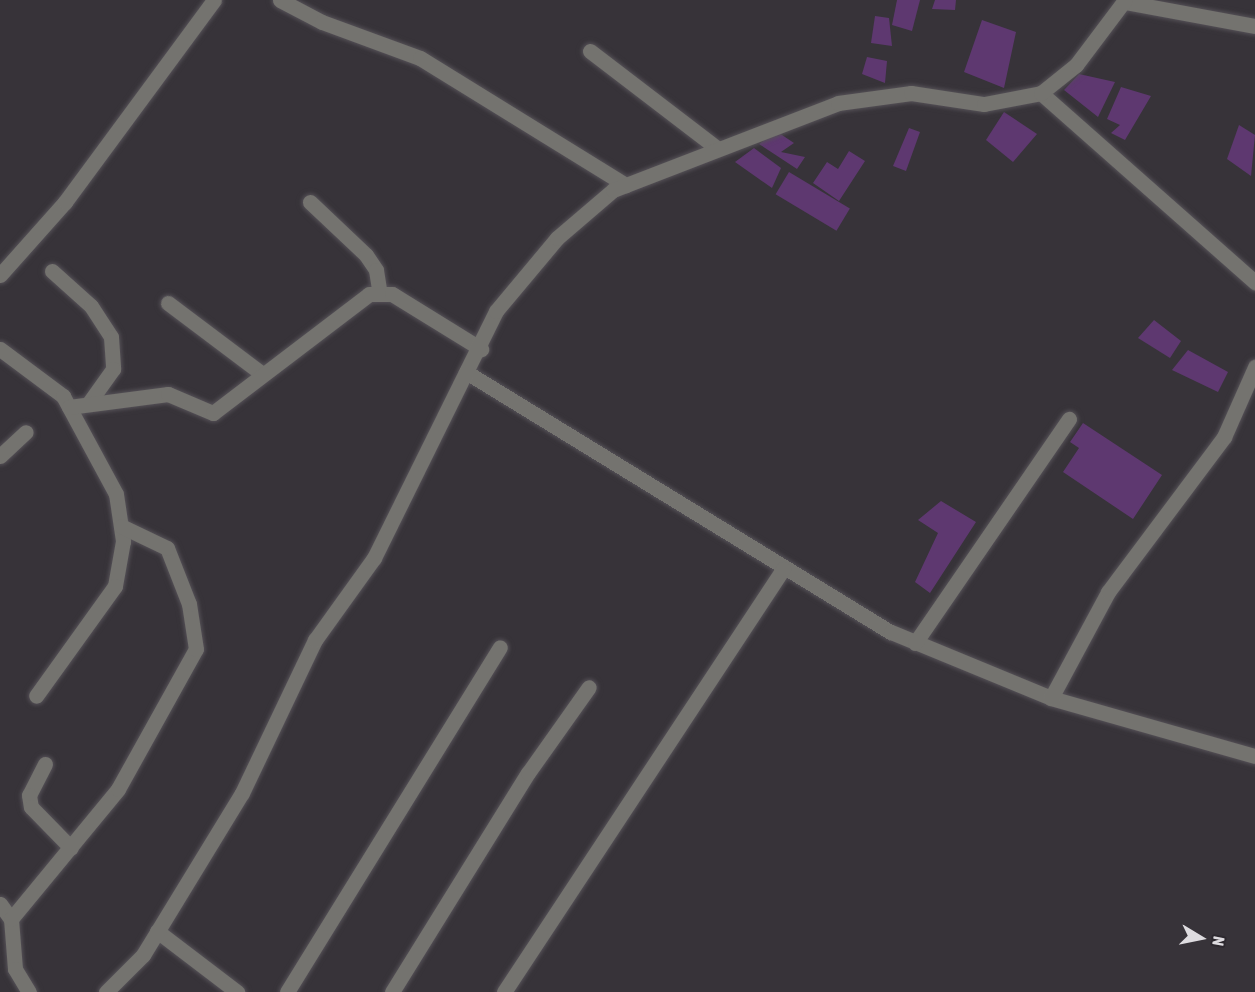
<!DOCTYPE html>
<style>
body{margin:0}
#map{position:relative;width:1255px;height:992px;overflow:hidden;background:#373339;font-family:"Asap Condensed",sans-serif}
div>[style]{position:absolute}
.building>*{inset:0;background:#5e3870;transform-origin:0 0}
.roads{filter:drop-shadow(0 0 2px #555157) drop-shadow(0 0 2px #555157)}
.minor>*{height:15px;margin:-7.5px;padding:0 7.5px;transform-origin:7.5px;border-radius:7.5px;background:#74736f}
span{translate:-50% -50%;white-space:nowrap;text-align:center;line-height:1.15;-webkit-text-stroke:5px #2d292f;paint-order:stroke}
.north{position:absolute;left:1171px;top:908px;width:60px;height:60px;-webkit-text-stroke:4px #2d292f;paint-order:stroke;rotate:100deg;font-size:16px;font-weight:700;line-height:24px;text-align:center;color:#dedce0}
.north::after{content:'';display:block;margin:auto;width:21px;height:27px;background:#dedce0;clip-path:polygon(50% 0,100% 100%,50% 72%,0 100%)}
</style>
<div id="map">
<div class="building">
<div style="clip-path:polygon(897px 0,920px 0,912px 31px,892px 25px)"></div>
<div style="clip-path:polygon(935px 0,956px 0,955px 10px,932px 9px)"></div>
<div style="clip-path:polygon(875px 16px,889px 18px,892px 46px,871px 43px)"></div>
<div style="clip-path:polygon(982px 20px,1016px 32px,1004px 88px,964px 72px)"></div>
<div style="clip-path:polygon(867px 57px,887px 61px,885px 83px,862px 74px)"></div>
<div style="clip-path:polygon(1079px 74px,1115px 82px,1098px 117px,1064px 90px)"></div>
<div style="clip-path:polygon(1121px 87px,1151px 96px,1125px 140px,1111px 133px,1120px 125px,1107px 119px)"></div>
<div style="clip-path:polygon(1004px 112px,1037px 134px,1013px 162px,986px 140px)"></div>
<div style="clip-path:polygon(1239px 125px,1255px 135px,1251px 176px,1227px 159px)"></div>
<div style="clip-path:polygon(909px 128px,920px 132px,906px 171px,893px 166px)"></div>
<div style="clip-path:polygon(776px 131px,794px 143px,781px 152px,805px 157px,797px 169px,759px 144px)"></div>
<div style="clip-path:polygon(754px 148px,781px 168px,772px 188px,735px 162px)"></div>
<div style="clip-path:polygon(849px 151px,865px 161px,839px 201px,813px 183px,827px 162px,838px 169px)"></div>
<div style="left:789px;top:172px;width:71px;height:26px;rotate:31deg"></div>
<div style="clip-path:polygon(1154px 320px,1181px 341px,1170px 358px,1138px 338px)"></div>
<div style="clip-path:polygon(1188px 350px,1228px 372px,1218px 392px,1172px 370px)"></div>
<div style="clip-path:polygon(1083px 423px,1162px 475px,1133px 519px,1063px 472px,1079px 448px,1070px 442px)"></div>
<div style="clip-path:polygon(941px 501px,976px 522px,930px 593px,915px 582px,938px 533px,918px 520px)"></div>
</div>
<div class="roads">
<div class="minor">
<div style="left:280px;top:0;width:47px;rotate:27.6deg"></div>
<div style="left:322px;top:22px;width:104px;rotate:20.2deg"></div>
<div style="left:420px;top:58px;width:242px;rotate:31.7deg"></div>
<div style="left:1125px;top:2px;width:132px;rotate:10.5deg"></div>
<div style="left:590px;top:51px;width:160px;rotate:37.4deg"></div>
<div style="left:1041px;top:93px;width:286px;rotate:41.5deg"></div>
<div style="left:310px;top:202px;width:77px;rotate:43.4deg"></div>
<div style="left:366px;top:255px;width:18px;rotate:56deg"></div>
<div style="left:376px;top:270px;width:24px;rotate:81deg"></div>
<div style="left:52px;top:271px;width:52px;rotate:41.9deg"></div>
<div style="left:91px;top:306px;width:37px;rotate:57deg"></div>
<div style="left:111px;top:337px;width:32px;rotate:86deg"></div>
<div style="left:113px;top:369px;width:43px;rotate:125.5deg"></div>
<div style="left:0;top:275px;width:98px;rotate:-48.3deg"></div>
<div style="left:65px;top:202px;width:251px;rotate:-53.6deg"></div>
<div style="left:168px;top:303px;width:116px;rotate:37deg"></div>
<div style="left:0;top:349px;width:79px;rotate:36.7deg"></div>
<div style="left:63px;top:396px;width:111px;rotate:61.6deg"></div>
<div style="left:116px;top:494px;width:48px;rotate:81.5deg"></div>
<div style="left:123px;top:541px;width:46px;rotate:100.1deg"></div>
<div style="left:115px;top:586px;width:135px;rotate:125.7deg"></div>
<div style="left:466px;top:372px;width:498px;rotate:31.5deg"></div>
<div style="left:891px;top:632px;width:173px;rotate:22.4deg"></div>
<div style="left:1051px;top:698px;width:212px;rotate:15.9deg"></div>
<div style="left:69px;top:407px;width:100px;rotate:-7.5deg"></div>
<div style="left:168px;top:394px;width:49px;rotate:22.9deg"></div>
<div style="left:213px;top:413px;width:196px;rotate:-37.3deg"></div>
<div style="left:369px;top:294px;width:23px"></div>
<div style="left:392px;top:294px;width:105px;rotate:31.7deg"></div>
<div style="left:0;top:456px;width:35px;rotate:-43deg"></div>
<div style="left:915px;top:643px;width:272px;rotate:-55.5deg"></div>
<div style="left:1051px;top:698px;width:120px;rotate:-61.7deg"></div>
<div style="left:1108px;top:592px;width:194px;rotate:-53.2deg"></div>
<div style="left:1224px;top:437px;width:77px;rotate:-66.1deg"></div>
<div style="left:45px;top:764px;width:35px;rotate:117deg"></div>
<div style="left:29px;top:795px;width:12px;rotate:81deg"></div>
<div style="left:31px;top:807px;width:57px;rotate:45.7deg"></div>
<div style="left:0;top:904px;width:19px;rotate:54deg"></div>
<div style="left:11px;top:919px;width:50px;rotate:85.4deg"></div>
<div style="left:15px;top:969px;width:27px;rotate:59deg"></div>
<div style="left:11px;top:919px;width:168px;rotate:-50.5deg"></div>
<div style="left:118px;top:789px;width:160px;rotate:-60.9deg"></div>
<div style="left:196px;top:649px;width:46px;rotate:-98.8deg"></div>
<div style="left:189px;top:604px;width:60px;rotate:-111.4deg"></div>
<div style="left:167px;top:548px;width:51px;rotate:-154.4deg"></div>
<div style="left:157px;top:931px;width:101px;rotate:37.3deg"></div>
<div style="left:106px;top:992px;width:52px;rotate:-45deg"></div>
<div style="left:143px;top:955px;width:190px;rotate:-58.6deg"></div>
<div style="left:242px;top:793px;width:170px;rotate:-64.5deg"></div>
<div style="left:315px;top:640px;width:101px;rotate:-54.3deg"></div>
<div style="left:374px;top:558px;width:275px;rotate:-63.7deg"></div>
<div style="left:496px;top:311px;width:95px;rotate:-50.1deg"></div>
<div style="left:557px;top:238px;width:74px;rotate:-40.6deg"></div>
<div style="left:613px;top:190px;width:241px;rotate:-21.1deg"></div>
<div style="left:838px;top:103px;width:74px;rotate:-7.8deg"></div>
<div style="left:911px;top:93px;width:74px;rotate:8.6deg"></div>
<div style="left:984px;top:104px;width:58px;rotate:-10.9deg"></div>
<div style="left:1041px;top:93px;width:45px;rotate:-38.7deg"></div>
<div style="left:1076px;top:65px;width:81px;rotate:-53deg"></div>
<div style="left:287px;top:992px;width:405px;rotate:-58.3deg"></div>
<div style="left:392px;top:992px;width:258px;rotate:-58.2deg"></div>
<div style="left:528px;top:773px;width:105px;rotate:-54.7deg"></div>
<div style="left:504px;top:992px;width:507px;rotate:-56.59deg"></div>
</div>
</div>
<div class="north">N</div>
</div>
